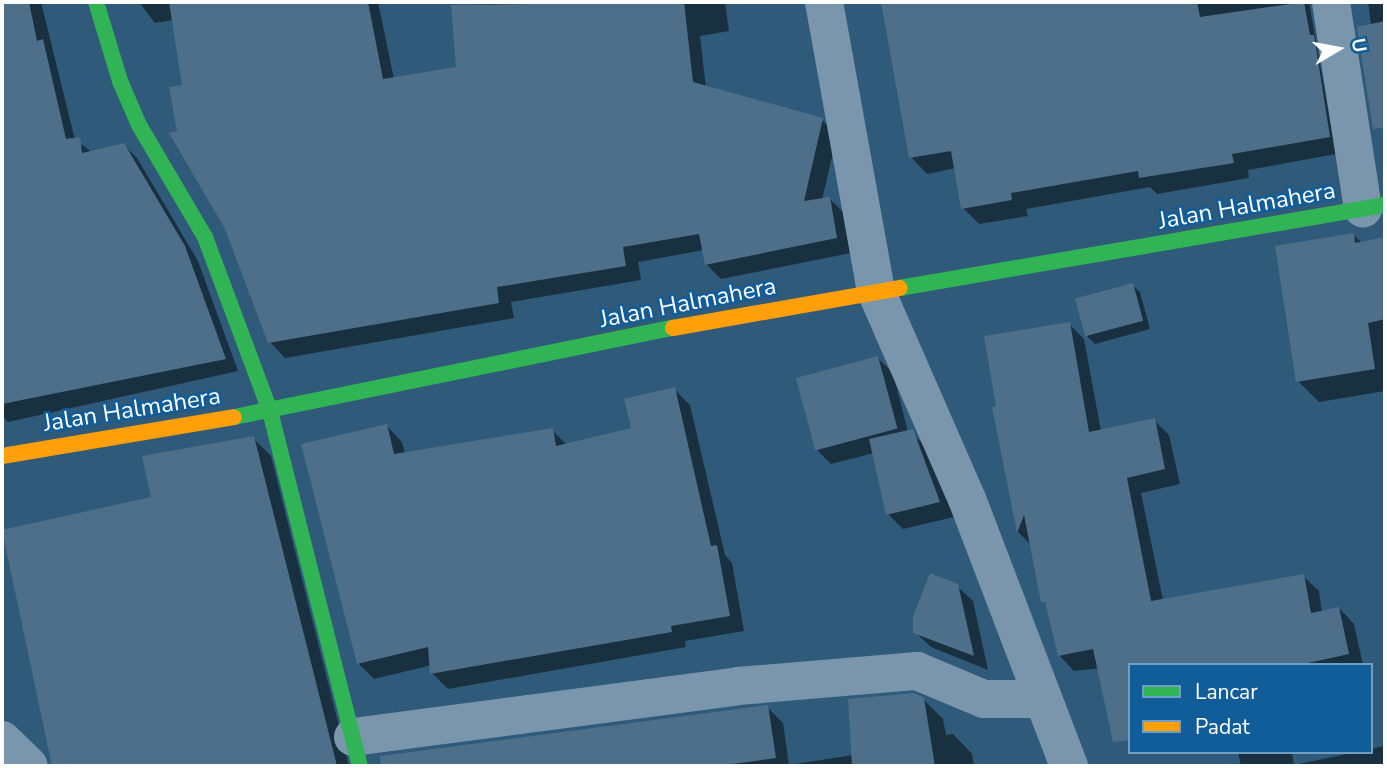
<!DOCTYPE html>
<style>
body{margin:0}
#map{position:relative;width:1387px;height:768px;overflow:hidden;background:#305a7a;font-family:"Nunito Sans",sans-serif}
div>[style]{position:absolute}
.shadow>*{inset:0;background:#0007}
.building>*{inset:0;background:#4e6f89;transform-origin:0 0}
.street>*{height:38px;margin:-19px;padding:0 19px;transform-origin:19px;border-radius:19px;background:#7a96ad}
.fast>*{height:16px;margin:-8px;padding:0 8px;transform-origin:8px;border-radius:8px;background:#30b455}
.slow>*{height:16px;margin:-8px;padding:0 8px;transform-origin:8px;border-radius:8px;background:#ff9f0a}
span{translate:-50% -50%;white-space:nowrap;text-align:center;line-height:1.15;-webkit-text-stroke:5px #105d9a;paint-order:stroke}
.street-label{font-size:24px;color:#fff}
.frame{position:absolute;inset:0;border:4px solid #fff;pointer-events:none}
.legend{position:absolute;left:1128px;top:663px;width:245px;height:91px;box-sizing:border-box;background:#105d9a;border:2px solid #709ec2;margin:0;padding:9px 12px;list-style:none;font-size:21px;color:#fff}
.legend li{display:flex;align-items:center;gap:14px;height:35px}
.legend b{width:35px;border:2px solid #709ec2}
.north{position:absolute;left:1303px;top:14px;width:70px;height:70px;-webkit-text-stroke:5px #105d9a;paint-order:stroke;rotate:80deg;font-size:19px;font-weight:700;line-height:28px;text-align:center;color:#fff}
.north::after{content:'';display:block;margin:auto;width:24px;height:32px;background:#fff;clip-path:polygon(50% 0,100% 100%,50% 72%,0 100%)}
</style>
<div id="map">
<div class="shadow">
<div style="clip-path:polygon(2px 2px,41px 2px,75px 140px,92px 152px,124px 145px,137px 158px,198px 261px,238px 371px,8px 422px,2px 416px)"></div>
<div style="clip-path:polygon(139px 2px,378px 2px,394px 79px,458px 69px,453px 7px,511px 2px,725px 2px,729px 31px,700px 36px,706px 88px,822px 120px,837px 135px,822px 200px,830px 199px,845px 214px,851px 253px,721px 279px,706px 264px,704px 250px,638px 262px,641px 280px,511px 302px,514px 318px,285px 358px,270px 342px,227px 228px,179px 133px,184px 87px,173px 20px,155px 23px)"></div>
<div style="clip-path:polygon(882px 2px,1115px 2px,1116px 7px,1145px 2px,1309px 2px,1336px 154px,1248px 170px,1249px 178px,1157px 194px,1150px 187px,1026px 209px,1028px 216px,979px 224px,963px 208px,956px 168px,927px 174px,911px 157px)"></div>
<div style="clip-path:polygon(1368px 2px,1385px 2px,1385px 126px)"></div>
<div style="clip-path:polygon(1353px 234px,1362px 243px,1385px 238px,1385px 275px,1375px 260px,1385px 328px,1385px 391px,1319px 402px,1298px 381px)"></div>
<div style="clip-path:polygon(1132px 285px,1140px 292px,1150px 329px,1095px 344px,1087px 336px)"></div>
<div style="clip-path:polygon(1069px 324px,1084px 339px,1101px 431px,1154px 420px,1169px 435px,1180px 484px,1141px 493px,1163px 600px,1303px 576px,1319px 591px,1322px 612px,1339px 608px,1354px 624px,1363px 665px,1130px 665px,1074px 671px,1059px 655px,1031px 545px,1018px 532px,994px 408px)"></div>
<div style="clip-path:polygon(878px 358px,893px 373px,908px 432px,927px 446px,954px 517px,903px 529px,888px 514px,874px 453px,831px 464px,816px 449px)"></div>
<div style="clip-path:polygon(674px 389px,690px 405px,725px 555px,732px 563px,744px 631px,685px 641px,686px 647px,448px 689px,432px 673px,432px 665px,374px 679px,358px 663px,387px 426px,402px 442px,405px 454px,552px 430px,567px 445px,633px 430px)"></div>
<div style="clip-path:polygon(253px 438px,271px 456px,349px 766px,54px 766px,4px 531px,153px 499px)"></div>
<div style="clip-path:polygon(957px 586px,973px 601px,988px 670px,931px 647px,915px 632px)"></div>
<div style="clip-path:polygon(923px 699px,943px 719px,946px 735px,953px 734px,972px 754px,974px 766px,418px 766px,416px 752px,767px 707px,783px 723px,789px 765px,853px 755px)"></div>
<div style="clip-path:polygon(1385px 746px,1385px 766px,1241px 766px,1238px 752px,1292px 752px,1294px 765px)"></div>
</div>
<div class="building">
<div style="clip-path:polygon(2px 2px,29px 2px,37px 41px,43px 39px,66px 139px,80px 137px,82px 153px,124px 143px,185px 246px,226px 359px,2px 404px)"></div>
<div style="clip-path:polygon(169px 2px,368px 2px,383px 79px,456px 67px,451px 5px,684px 2px,693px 82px,823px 118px,804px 201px,830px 197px,837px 238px,705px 265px,699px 234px,623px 247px,626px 266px,497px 287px,499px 303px,268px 343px,225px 229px,169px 133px,177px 131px,169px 87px,182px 85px)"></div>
<div style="clip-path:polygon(881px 2px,1197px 2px,1200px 17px,1304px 2px,1310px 35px,1314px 35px,1330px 137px,1232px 154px,1234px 163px,1139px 178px,1138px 171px,1011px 193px,1012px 200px,961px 209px,951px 151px,909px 158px)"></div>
<div style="clip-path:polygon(1385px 21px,1385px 127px,1373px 129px,1357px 27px)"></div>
<div style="clip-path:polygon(1354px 233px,1355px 243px,1385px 237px,1385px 319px,1368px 323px,1375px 369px,1296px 382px,1275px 246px)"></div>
<div style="left:1133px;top:283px;width:39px;height:60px;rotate:75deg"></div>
<div style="clip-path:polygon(1070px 322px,1089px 432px,1155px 418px,1165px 469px,1127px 478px,1151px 601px,1304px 574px,1311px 613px,1339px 607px,1349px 654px,1299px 665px,1130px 665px,1130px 740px,1113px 742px,1093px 649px,1058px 656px,1045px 602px,1041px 602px,1024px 515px,1017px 533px,992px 407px,996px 406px,984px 336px)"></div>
<div style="left:878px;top:356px;width:75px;height:85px;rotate:75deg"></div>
<div style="clip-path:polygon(675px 387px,711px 546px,717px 545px,730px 616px,671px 626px,672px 632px,430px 674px,428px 647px,357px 664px,301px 444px,387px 424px,394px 454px,553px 428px,556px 446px,631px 428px,624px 399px)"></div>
<div style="clip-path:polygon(913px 429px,940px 502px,886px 515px,869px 439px)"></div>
<div style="clip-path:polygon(254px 436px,337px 766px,52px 766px,2px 530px,151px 497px,142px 456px)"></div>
<div style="clip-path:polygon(930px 573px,958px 584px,974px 656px,913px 633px,913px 617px)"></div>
<div style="clip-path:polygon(914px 693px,924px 698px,935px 766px,852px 766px,848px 699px)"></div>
<div style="clip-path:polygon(768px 705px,776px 758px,718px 766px,381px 766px,380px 756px)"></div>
</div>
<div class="street">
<div style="left:824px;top:2px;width:294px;rotate:79.8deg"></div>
<div style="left:876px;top:291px;width:227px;rotate:66.4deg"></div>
<div style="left:967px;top:499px;width:286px;rotate:69.1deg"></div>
<div style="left:1331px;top:2px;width:209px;rotate:81.2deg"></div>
<div style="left:353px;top:737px;width:388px;rotate:-7.5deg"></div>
<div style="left:738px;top:686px;width:180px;rotate:-4.8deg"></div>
<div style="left:917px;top:671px;width:73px;rotate:22.7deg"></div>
<div style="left:984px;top:699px;width:59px"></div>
<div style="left:2px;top:740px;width:37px;rotate:44deg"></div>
</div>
<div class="fast">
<div style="left:96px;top:2px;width:83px;rotate:73.1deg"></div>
<div style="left:120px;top:81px;width:48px;rotate:66.6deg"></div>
<div style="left:139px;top:125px;width:130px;rotate:59.5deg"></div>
<div style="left:205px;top:237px;width:186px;rotate:69.5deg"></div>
<div style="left:270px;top:411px;width:366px;rotate:75.8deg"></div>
<div style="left:899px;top:288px;width:493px;rotate:-9.7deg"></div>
<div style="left:234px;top:417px;width:448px;rotate:-11.5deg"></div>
</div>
<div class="slow">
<div style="left:673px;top:328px;width:230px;rotate:-10deg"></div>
<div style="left:2px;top:456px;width:235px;rotate:-9.5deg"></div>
</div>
<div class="street-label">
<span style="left:1247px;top:206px;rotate:-10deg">Jalan Halmahera</span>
<span style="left:688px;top:303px;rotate:-11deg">Jalan Halmahera</span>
<span style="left:132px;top:410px;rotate:-9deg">Jalan Halmahera</span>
</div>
<div class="frame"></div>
<ul class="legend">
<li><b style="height:9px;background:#30b455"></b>Lancar</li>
<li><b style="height:9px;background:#ff9f0a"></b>Padat</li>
</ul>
<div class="north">U</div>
</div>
